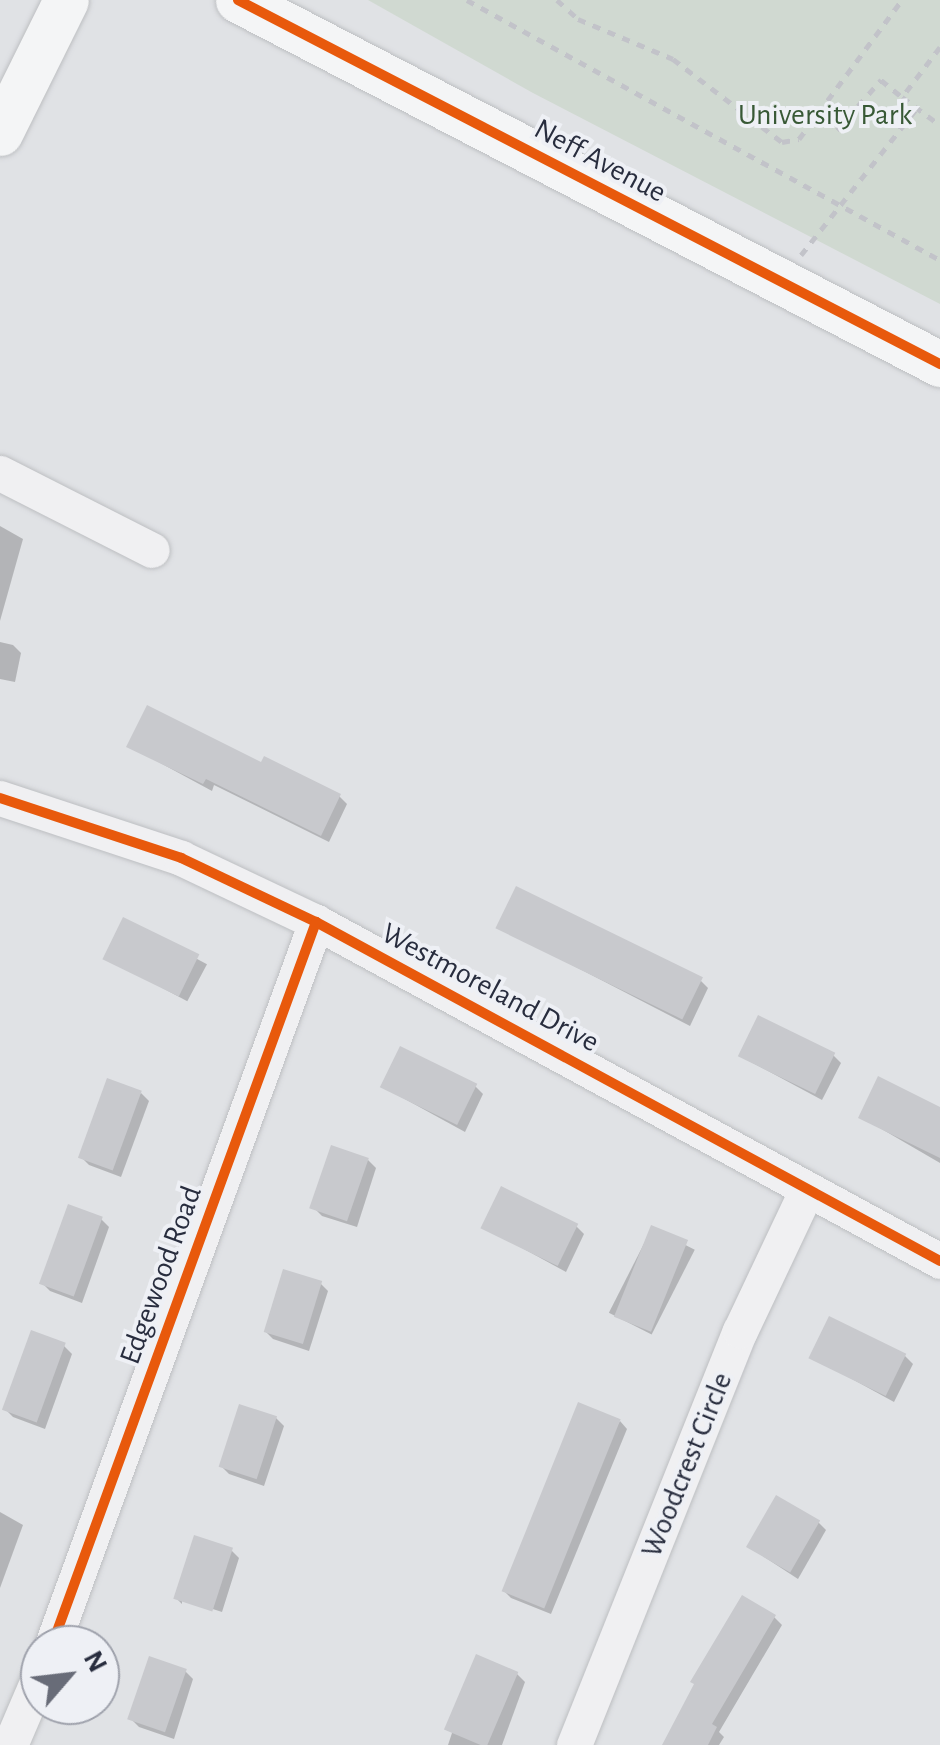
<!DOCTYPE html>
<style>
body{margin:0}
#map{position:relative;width:940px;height:1745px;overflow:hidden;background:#e0e2e5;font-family:"Alegreya Sans",sans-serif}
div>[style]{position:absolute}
.green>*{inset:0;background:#d0d9d1}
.shadow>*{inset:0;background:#0003;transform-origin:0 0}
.building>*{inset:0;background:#c8c9cd;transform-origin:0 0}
.path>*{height:5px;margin-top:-2.5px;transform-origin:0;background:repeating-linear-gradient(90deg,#c2c3c9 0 8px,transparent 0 16px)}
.roads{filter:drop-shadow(0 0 2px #bdbfc2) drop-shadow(0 0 2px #bdbfc2)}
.minor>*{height:35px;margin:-17.5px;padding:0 17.5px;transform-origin:17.5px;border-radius:17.5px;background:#f0f0f2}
.major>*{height:45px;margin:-22.5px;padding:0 22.5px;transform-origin:22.5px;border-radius:22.5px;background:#f4f5f6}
.cycleway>*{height:10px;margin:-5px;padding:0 5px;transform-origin:5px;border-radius:5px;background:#e8590c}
span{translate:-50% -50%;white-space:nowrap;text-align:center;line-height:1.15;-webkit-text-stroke:8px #eef0f5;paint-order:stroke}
.park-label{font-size:30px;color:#385936}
.street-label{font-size:30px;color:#282d3e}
.north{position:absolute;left:20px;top:1625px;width:100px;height:100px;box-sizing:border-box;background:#eef0f5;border:2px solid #9fa2ac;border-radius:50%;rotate:62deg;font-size:28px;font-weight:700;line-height:40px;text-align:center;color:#282d3e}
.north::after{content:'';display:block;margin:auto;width:35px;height:45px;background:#686c78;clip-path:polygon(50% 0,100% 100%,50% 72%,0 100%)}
</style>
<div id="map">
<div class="green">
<div style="clip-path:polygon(368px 0,940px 0,940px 304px,533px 93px)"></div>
</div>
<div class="shadow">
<div style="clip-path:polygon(0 526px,23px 539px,0 621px)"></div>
<div style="clip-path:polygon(0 642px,13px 645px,21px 653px,15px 682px,0 679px)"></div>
<div style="clip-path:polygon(129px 746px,262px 765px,339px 796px,347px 804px,329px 842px,214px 785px,212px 791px)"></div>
<div style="left:124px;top:920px;width:94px;height:42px;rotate:28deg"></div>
<div style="clip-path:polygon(499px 927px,700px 980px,708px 988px,690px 1026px)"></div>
<div style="clip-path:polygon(833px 1055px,841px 1063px,822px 1100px,740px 1056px)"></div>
<div style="clip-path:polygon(475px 1086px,483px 1094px,465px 1132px,383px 1087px)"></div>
<div style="clip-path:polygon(141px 1093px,149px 1101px,121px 1177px,89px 1165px,81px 1157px)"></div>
<div style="clip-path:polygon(940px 1112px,940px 1163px,861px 1117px)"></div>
<div style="clip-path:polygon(368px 1160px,376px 1168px,357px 1227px,322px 1216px,314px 1208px)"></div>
<div style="clip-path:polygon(101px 1219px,109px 1227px,82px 1303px,50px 1291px,42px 1283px)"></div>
<div style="clip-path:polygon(576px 1226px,584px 1234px,566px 1272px,484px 1227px)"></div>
<div style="left:652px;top:1228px;width:48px;height:95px;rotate:27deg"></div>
<div style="clip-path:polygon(320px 1283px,328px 1291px,309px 1351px,273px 1339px,265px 1331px)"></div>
<div style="clip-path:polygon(64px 1346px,72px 1354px,45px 1429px,13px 1417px,5px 1409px)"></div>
<div style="clip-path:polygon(905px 1356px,913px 1364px,894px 1402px,812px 1357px)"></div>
<div style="clip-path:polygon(276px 1418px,284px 1426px,264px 1486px,229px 1474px,221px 1466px)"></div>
<div style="clip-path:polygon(620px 1421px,627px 1429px,551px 1614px,511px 1598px,503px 1590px)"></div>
<div style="clip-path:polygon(0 1512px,23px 1525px,0 1588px)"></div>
<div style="clip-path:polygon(818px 1522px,826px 1530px,798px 1579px,749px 1547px)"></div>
<div style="clip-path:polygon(231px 1550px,239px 1558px,222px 1612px,182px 1599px,182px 1604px,176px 1598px)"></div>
<div style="clip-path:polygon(774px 1617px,782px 1625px,719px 1732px,724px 1737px,719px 1745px,665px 1745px)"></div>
<div style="clip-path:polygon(477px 1658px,517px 1674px,525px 1682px,502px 1745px,448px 1745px)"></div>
<div style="clip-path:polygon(185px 1671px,193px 1679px,174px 1739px,139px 1727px,131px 1719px)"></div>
</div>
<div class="building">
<div style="clip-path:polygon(147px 705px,261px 762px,264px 756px,341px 794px,321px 836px,206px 779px,203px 784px,126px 747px)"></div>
<div style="left:516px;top:886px;width:208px;height:47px;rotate:26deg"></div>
<div style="left:123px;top:917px;width:85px;height:47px;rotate:26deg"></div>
<div style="left:758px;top:1015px;width:86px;height:46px;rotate:26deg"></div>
<div style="left:400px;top:1046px;width:86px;height:46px;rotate:26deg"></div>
<div style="clip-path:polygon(878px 1076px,940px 1107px,940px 1158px,858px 1118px)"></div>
<div style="left:107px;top:1078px;width:37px;height:85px;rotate:20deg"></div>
<div style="left:331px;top:1145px;width:40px;height:67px;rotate:19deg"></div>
<div style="left:501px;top:1186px;width:86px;height:47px;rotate:26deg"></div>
<div style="left:68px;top:1204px;width:37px;height:85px;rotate:20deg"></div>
<div style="left:651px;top:1225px;width:40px;height:99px;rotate:22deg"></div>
<div style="left:283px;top:1269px;width:41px;height:66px;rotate:17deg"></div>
<div style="left:829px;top:1316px;width:86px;height:47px;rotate:26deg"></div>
<div style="left:31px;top:1330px;width:37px;height:85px;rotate:20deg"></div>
<div style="left:578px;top:1402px;width:46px;height:204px;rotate:22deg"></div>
<div style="left:239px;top:1404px;width:40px;height:66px;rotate:18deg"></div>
<div style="left:776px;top:1495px;width:51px;height:60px;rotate:30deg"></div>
<div style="left:194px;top:1535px;width:41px;height:67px;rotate:18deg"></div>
<div style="clip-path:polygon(742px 1595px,776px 1615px,712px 1724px,717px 1727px,708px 1745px,662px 1745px,694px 1684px,690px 1682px)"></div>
<div style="left:476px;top:1654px;width:46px;height:82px;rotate:23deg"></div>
<div style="left:149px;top:1656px;width:40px;height:67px;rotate:19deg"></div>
</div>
<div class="path">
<div style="left:467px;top:0;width:540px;rotate:28.8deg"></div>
<div style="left:557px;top:0;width:28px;rotate:42deg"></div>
<div style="left:578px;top:19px;width:103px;rotate:22.8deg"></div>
<div style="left:673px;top:59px;width:137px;rotate:37.3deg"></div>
<div style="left:782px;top:142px;width:17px;rotate:-10deg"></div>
<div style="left:799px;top:139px;width:173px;rotate:-53.5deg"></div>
<div style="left:940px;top:47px;width:63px;rotate:127.2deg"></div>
<div style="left:902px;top:97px;width:47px;rotate:36.4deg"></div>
<div style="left:821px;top:107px;width:28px;rotate:55deg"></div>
<div style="left:837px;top:130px;width:67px;rotate:-48.7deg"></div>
<div style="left:881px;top:80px;width:27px;rotate:39deg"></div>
<div style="left:801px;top:255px;width:187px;rotate:-51.7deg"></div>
</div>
<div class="roads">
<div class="minor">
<div style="left:0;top:473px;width:170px;rotate:26.9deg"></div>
<div style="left:0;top:798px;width:191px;rotate:18.3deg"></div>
<div style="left:181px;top:858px;width:149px;rotate:25.4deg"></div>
<div style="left:316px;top:922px;width:710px;rotate:28.51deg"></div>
<div style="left:52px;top:1645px;width:770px;rotate:-69.94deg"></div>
<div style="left:10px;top:1745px;width:76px;rotate:-66.8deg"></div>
<div style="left:574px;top:1745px;width:446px;rotate:-68.2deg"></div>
<div style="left:740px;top:1331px;width:157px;rotate:-64.7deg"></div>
</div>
<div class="major">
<div style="left:238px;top:0;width:791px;rotate:27.41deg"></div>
<div style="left:0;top:133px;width:148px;rotate:-63.6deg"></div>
</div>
</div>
<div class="cycleway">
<div style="left:238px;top:0;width:791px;rotate:27.41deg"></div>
<div style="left:0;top:798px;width:191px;rotate:18.3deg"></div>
<div style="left:181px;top:858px;width:149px;rotate:25.4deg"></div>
<div style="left:316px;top:922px;width:710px;rotate:28.51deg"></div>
<div style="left:52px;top:1645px;width:770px;rotate:-69.94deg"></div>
</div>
<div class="park-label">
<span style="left:825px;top:115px">University Park</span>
</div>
<div class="street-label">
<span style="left:600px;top:161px;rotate:28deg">Neff Avenue</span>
<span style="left:490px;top:988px;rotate:28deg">Westmoreland Drive</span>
<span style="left:161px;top:1275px;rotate:-70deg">Edgewood Road</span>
<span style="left:687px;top:1465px;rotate:-68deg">Woodcrest Circle</span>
</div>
<div class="north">N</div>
</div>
